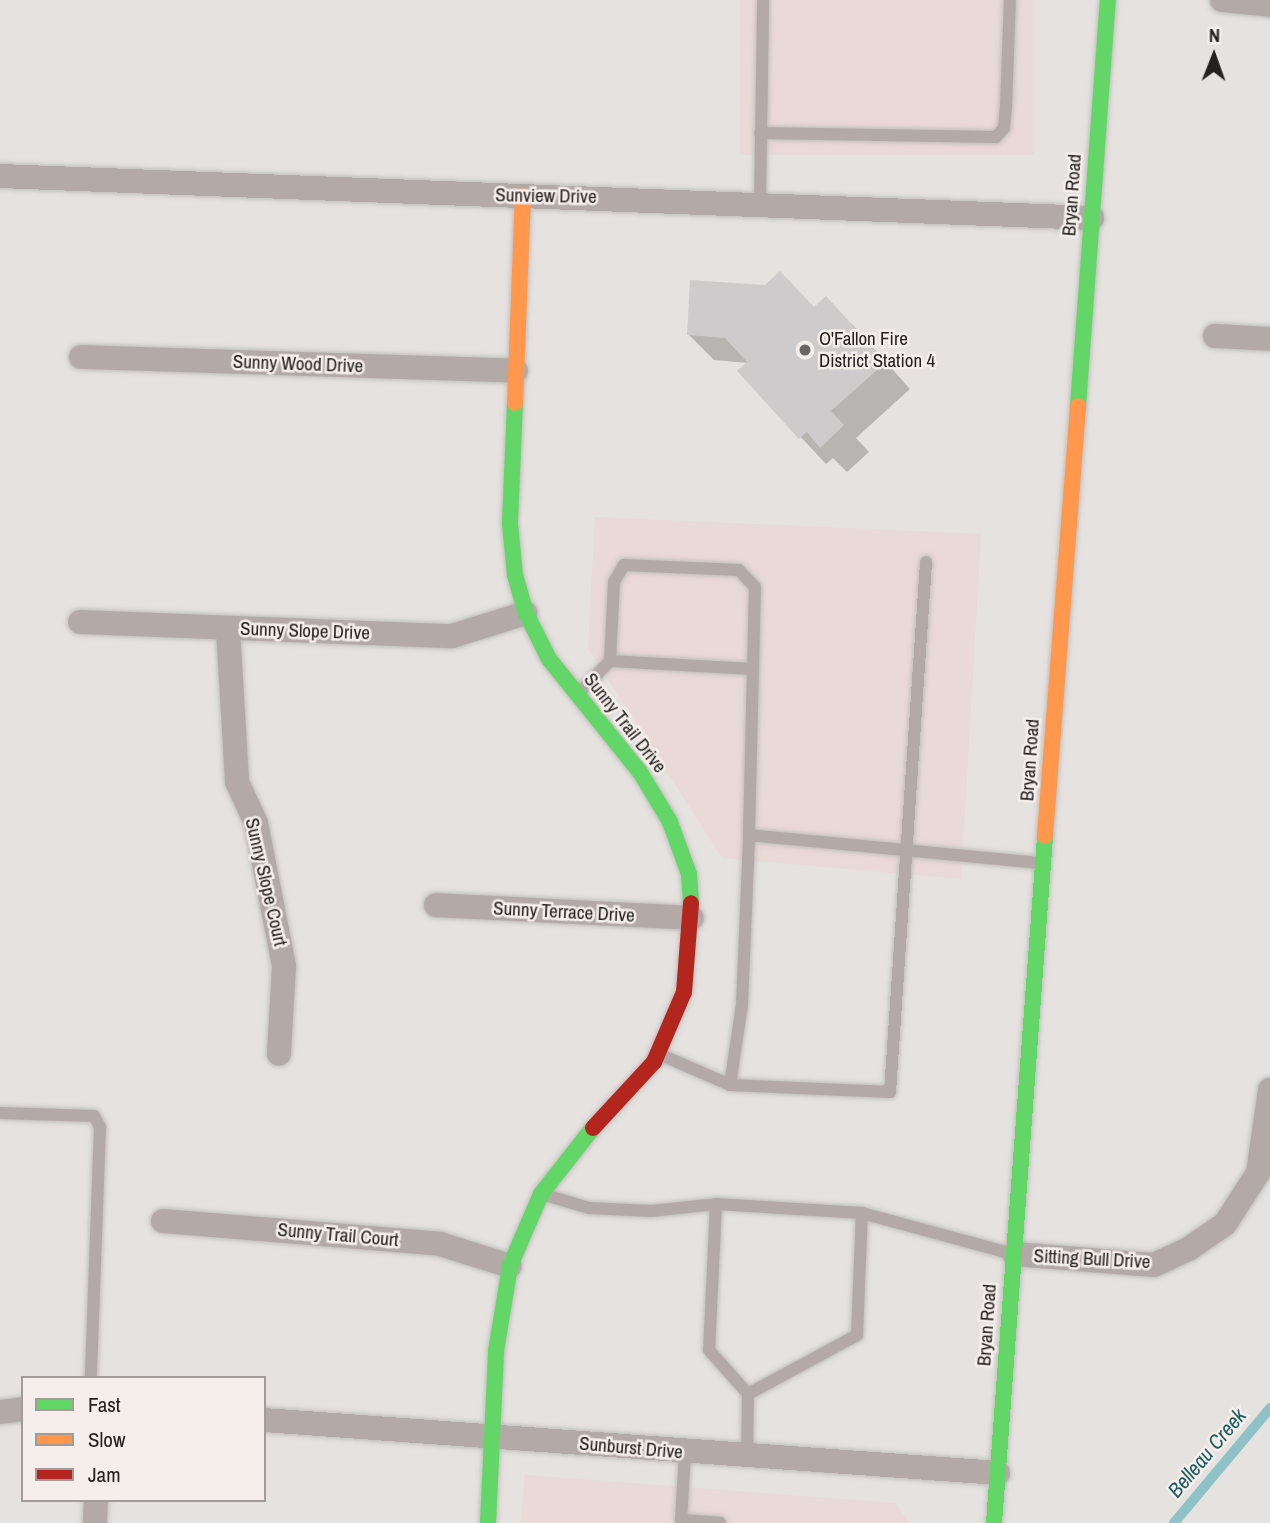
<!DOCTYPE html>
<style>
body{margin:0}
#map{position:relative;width:1270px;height:1523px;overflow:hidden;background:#e5e2df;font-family:"Archivo Narrow",sans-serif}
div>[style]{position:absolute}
.commercial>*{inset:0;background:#e9d9d7;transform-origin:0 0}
.shadow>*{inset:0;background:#0003}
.stream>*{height:10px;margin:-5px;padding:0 5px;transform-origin:5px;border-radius:5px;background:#8ec2c6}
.building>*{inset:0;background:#cdcbcb}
.roads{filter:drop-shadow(0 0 2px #c1bfbd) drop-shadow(0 0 2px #c1bfbd)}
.lane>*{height:12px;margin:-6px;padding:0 6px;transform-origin:6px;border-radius:6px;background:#b3aaa7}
.street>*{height:24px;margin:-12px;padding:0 12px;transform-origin:12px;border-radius:12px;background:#b3aaa7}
.fast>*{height:16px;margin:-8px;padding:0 8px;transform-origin:8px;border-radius:8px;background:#63d668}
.slow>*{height:16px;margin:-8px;padding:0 8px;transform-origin:8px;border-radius:8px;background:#ff974d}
.jam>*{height:16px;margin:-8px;padding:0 8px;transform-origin:8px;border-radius:8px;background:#b3261e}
.dots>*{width:19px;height:19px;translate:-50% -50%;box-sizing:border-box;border:4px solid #f5eeea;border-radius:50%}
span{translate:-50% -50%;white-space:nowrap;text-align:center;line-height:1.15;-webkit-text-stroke:5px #f5eeea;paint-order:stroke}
.street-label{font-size:19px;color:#242120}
.poi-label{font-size:19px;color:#242120}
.left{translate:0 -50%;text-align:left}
.water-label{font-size:21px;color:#1b5c62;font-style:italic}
.legend{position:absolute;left:21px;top:1376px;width:245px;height:126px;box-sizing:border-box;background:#f5eeea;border:2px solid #a19c99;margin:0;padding:9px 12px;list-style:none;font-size:21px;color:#242120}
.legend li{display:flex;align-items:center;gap:14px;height:35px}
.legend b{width:35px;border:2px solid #a19c99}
.north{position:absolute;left:1179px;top:21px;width:70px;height:70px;-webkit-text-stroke:5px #f5eeea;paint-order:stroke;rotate:1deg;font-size:19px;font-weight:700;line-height:28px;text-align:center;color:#242120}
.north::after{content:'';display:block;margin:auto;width:24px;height:32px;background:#242120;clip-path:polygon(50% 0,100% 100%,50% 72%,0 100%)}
</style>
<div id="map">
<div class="commercial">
<div style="left:740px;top:0;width:294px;height:155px"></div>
<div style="clip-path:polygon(595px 517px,981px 534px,961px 879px,722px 858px,588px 648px)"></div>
<div style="clip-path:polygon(525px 1475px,896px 1503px,909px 1523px,521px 1523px)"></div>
</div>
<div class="shadow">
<div style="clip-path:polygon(815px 309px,852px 324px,910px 389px,856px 438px,869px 452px,847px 472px,833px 458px,826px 464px,739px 371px,748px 363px,714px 360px,688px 334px)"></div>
</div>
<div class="stream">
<div style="left:1174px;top:1523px;width:150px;rotate:-50.1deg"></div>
</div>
<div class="building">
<div style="clip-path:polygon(780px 271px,814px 307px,826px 296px,886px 362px,831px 411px,844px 425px,820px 448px,807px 432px,799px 439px,737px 371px,747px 362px,725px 338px,687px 335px,690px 280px,765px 285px)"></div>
</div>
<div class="roads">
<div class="lane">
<div style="left:760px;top:133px;width:236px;rotate:1deg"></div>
<div style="left:996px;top:137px;width:12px;rotate:-48deg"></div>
<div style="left:1004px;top:128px;width:21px;rotate:-85deg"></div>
<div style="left:1006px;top:107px;width:107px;rotate:-87.9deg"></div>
<div style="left:760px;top:202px;width:202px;rotate:-89.1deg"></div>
<div style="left:610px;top:661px;width:142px;rotate:3.2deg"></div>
<div style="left:579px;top:693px;width:45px;rotate:-45.9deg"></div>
<div style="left:610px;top:661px;width:79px;rotate:-87.1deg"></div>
<div style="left:614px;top:582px;width:20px;rotate:-60deg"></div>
<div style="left:624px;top:565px;width:115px;rotate:2.5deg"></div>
<div style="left:739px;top:570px;width:23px;rotate:47deg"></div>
<div style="left:755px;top:587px;width:248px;rotate:91.4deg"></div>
<div style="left:749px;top:835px;width:291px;rotate:5.5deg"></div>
<div style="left:659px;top:1054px;width:77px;rotate:23.6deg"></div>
<div style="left:730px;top:1085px;width:160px;rotate:2.5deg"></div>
<div style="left:890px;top:1092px;width:531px;rotate:-86.11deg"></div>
<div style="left:730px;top:1085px;width:81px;rotate:-81.5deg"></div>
<div style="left:742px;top:1005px;width:170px;rotate:-87.6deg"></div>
<div style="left:0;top:1113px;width:94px;rotate:1.8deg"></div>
<div style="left:94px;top:1116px;width:13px;rotate:61deg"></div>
<div style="left:100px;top:1127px;width:251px;rotate:92.1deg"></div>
<div style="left:545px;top:1195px;width:46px;rotate:16.5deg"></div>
<div style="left:589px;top:1208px;width:62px;rotate:2.8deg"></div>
<div style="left:651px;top:1211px;width:65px;rotate:-6.1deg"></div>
<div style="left:716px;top:1204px;width:146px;rotate:3.5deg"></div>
<div style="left:862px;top:1213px;width:152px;rotate:15.2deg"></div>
<div style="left:716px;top:1204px;width:146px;rotate:92.7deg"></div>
<div style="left:709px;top:1350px;width:59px;rotate:48.4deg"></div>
<div style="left:685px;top:1453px;width:67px;rotate:93.4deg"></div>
<div style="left:681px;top:1520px;width:39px;rotate:4deg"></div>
<div style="left:747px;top:1457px;width:63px;rotate:-89.1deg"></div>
<div style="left:748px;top:1394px;width:124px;rotate:-28.4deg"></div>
<div style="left:857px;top:1335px;width:122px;rotate:-87.7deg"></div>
</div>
<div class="street">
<div style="left:1222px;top:0;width:48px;rotate:5.9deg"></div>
<div style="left:0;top:176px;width:1093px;rotate:2.2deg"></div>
<div style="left:1215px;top:336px;width:55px;rotate:3.1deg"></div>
<div style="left:81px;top:357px;width:435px;rotate:1.8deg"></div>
<div style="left:80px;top:622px;width:372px;rotate:2.2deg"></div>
<div style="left:452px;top:636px;width:77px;rotate:-17.3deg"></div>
<div style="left:228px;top:629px;width:153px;rotate:86.6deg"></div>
<div style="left:237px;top:782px;width:45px;rotate:65.1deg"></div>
<div style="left:256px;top:823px;width:146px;rotate:78.9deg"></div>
<div style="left:284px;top:966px;width:88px;rotate:93.3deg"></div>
<div style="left:436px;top:905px;width:256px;rotate:2.9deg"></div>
<div style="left:163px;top:1221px;width:278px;rotate:4.7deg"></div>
<div style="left:440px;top:1244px;width:73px;rotate:17.4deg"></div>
<div style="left:1014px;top:1254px;width:140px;rotate:4.5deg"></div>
<div style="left:1154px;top:1265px;width:40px;rotate:-25deg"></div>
<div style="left:1190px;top:1248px;width:42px;rotate:-34.4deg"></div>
<div style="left:1225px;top:1224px;width:61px;rotate:-57.1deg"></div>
<div style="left:1258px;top:1173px;width:84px;rotate:-81.8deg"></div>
<div style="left:0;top:1412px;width:23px;rotate:-7deg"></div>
<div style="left:264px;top:1420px;width:736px;rotate:4.13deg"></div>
<div style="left:95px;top:1523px;width:23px;rotate:-88deg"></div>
</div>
<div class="fast">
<div style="left:515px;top:403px;width:121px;rotate:92.4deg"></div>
<div style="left:510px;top:524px;width:51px;rotate:84.4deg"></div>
<div style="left:515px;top:575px;width:40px;rotate:74deg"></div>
<div style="left:526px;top:613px;width:51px;rotate:63.4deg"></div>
<div style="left:549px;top:659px;width:145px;rotate:51.2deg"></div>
<div style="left:640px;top:772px;width:58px;rotate:59deg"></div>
<div style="left:670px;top:822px;width:55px;rotate:69.9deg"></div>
<div style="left:689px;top:874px;width:29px;rotate:86deg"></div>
<div style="left:1078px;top:406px;width:407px;rotate:-85.8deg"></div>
<div style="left:488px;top:1523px;width:172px;rotate:-87.3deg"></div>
<div style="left:496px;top:1351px;width:86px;rotate:-80.6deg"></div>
<div style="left:510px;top:1266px;width:78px;rotate:-66.7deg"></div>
<div style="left:541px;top:1194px;width:84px;rotate:-51.8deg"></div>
<div style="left:994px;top:1523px;width:689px;rotate:-85.75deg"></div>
</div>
<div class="slow">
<div style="left:515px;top:403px;width:207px;rotate:-87.8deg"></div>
<div style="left:1045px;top:836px;width:431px;rotate:-85.6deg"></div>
</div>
<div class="jam">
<div style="left:593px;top:1128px;width:90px;rotate:-47.3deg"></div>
<div style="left:654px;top:1062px;width:76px;rotate:-66.8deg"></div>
<div style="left:684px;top:992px;width:89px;rotate:-85.5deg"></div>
</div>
</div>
<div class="dots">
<div style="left:805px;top:350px;background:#686563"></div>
</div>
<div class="street-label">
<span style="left:1072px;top:195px;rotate:-86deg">Bryan Road</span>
<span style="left:546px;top:196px;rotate:1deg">Sunview Drive</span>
<span style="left:298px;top:364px;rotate:2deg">Sunny Wood Drive</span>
<span style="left:305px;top:631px;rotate:2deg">Sunny Slope Drive</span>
<span style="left:625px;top:723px;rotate:52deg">Sunny Trail Drive</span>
<span style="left:1030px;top:760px;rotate:-86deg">Bryan Road</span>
<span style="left:266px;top:882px;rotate:77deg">Sunny Slope Court</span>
<span style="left:564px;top:912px;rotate:3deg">Sunny Terrace Drive</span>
<span style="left:338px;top:1235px;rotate:5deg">Sunny Trail Court</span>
<span style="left:1092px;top:1259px;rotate:3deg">Sitting Bull Drive</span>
<span style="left:987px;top:1325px;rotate:-86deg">Bryan Road</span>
<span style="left:631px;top:1448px;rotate:5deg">Sunburst Drive</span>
</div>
<div class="poi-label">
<span class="left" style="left:819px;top:350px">O'Fallon Fire<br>District Station 4</span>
</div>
<div class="water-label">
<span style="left:1207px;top:1453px;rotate:-50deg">Belleau Creek</span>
</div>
<ul class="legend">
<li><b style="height:9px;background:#63d668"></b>Fast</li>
<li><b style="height:9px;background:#ff974d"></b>Slow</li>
<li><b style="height:9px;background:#b3261e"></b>Jam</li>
</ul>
<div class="north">N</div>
</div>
